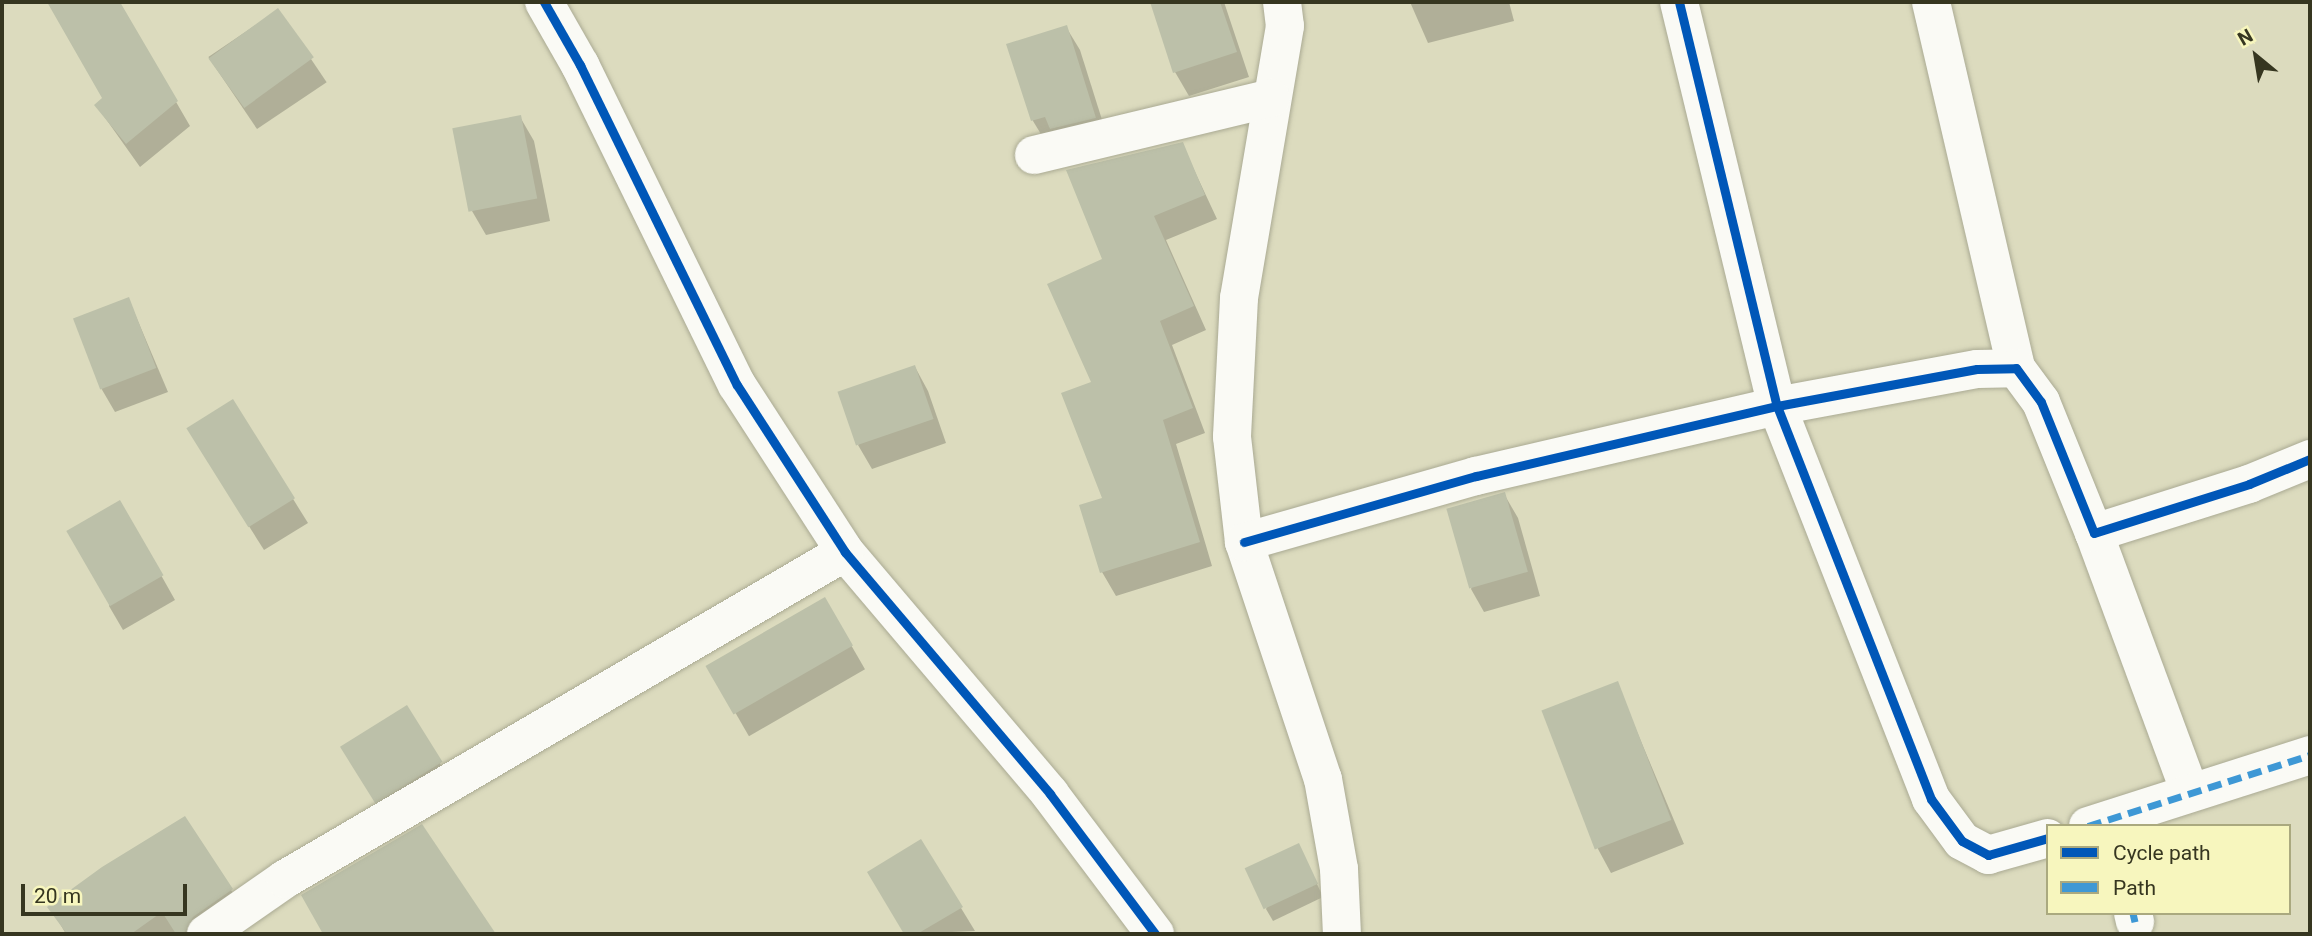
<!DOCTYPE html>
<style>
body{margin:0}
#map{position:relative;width:2312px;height:936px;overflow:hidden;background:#dcdbbe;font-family:Roboto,sans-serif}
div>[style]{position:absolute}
.shadow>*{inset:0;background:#0003;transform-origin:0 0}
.building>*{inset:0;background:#bcc0a9;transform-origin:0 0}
.roads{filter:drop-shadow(0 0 2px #aaaa93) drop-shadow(0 0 2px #aaaa93)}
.minor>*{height:38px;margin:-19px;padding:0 19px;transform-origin:19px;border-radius:19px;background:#fafaf5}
.quiet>*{height:7px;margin-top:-3.5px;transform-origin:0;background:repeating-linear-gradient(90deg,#3e98d5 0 14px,transparent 0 21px)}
.cycleway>*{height:9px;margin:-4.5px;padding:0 4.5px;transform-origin:4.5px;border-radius:4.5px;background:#0057b8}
span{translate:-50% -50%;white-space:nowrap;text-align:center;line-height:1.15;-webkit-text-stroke:5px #f7f6be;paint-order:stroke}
.frame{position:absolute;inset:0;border:4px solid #363620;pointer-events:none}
.legend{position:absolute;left:2046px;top:824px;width:245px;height:91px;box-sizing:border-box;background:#f7f6be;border:2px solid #aaa97f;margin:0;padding:9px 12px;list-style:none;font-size:21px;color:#363620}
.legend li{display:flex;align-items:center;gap:14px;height:35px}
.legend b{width:35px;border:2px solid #aaa97f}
.north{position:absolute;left:2221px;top:21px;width:70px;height:70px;-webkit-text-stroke:5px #f7f6be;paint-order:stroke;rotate:330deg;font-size:19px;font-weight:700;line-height:28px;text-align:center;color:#363620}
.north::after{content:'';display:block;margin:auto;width:24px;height:32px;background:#363620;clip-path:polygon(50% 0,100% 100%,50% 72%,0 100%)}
.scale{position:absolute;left:21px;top:884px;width:166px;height:32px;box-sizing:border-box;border:4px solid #363620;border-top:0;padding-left:9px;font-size:21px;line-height:24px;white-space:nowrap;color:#363620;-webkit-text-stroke:5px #f7f6be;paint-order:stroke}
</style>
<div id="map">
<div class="shadow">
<div style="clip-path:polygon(72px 2px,118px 2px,190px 126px,140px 167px,96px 105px,105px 98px,55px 12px)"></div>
<div style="clip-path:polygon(1151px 2px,1224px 2px,1249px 77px,1189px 96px,1175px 72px)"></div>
<div style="clip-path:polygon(1410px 2px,1509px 2px,1514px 21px,1428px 43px)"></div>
<div style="left:278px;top:10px;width:87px;height:84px;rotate:56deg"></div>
<div style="clip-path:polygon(1066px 27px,1080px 50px,1109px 142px,1047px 144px,1033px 121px,1008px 45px)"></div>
<div style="clip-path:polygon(520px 117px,534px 141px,550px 221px,486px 235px,472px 211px)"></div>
<div style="clip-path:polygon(1182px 144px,1217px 219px,1166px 240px,1206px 330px,1172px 345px,1205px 433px,1176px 444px,1212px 566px,1116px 596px,1102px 572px,1081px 506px,1104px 499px,1094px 383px,1104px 260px)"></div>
<div style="clip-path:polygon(129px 300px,168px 392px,115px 412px,101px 388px)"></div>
<div style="clip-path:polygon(915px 367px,928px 391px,946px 443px,872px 469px,858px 445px)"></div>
<div style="clip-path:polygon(232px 401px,308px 523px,264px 550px,202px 452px)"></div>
<div style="clip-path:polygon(1504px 494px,1518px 518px,1540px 596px,1484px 612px,1471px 589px)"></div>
<div style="clip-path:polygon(120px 502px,175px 600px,123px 630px,109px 606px)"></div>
<div style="left:825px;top:600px;width:80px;height:134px;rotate:60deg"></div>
<div style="clip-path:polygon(1617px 684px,1684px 844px,1611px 873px,1598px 849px)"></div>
<div style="clip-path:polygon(407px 708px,454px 787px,390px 824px,356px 771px)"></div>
<div style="clip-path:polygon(1299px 845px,1323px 897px,1273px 921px,1266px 909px)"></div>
<div style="clip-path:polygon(870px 872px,961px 908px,975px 931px,906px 934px)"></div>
<div style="clip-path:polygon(231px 890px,245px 913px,215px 934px,66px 934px,50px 907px)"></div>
<div style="clip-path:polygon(303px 896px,487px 924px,493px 934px,325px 934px)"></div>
</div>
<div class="building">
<div style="clip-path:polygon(47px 2px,120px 2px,178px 101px,126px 144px,94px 105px,102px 98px)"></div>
<div style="clip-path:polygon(1150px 2px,1220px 2px,1237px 52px,1173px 73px)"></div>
<div style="left:278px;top:8px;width:61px;height:86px;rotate:54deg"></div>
<div style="clip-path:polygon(1067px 25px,1096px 118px,1050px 129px,1045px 117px,1031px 121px,1006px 44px)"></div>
<div style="left:521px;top:115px;width:85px;height:70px;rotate:79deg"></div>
<div style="clip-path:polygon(1183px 142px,1205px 195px,1154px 216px,1194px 306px,1160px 321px,1193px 408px,1163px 420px,1200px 542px,1100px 573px,1079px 505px,1102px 498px,1061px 393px,1091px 382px,1047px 284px,1102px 259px,1066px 170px)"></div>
<div style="left:129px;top:297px;width:76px;height:60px;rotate:69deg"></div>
<div style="left:915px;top:365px;width:57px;height:82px;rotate:71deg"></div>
<div style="left:233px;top:399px;width:117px;height:55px;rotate:58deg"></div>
<div style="left:1505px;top:492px;width:83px;height:61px;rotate:74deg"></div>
<div style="left:120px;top:500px;width:87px;height:62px;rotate:60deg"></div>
<div style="left:825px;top:597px;width:56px;height:138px;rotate:60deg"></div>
<div style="left:1618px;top:681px;width:149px;height:82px;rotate:69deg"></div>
<div style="left:407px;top:705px;width:67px;height:79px;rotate:58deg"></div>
<div style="clip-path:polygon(185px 816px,233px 889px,193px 917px,184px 934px,176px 934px,162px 912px,131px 934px,67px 934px,47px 907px,102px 867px)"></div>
<div style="clip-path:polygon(422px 824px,496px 934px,323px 934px,301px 895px)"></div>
<div style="clip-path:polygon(921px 839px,963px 907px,917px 934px,904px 934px,867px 872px)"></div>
<div style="left:1299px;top:843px;width:45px;height:60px;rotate:65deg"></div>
</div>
<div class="roads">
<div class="minor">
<div style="left:544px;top:2px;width:73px;rotate:60.3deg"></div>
<div style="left:580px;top:65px;width:356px;rotate:63.9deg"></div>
<div style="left:737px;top:385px;width:199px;rotate:57.1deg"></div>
<div style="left:845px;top:552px;width:317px;rotate:49.7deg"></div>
<div style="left:1050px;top:794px;width:175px;rotate:53.1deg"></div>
<div style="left:1282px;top:2px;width:24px;rotate:83deg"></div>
<div style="left:1285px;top:26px;width:276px;rotate:99.6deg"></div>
<div style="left:1239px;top:298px;width:139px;rotate:92.9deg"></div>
<div style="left:1232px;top:437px;width:106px;rotate:83.5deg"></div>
<div style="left:1244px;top:542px;width:250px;rotate:71.6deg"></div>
<div style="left:1323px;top:779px;width:91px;rotate:79.9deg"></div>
<div style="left:1339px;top:869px;width:65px;rotate:87.4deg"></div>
<div style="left:1679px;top:2px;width:416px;rotate:76.4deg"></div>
<div style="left:1777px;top:406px;width:422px;rotate:68.6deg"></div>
<div style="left:1931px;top:799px;width:52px;rotate:53.6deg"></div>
<div style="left:1962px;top:841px;width:30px;rotate:28deg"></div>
<div style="left:1988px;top:855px;width:62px;rotate:-15.8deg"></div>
<div style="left:1931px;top:2px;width:376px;rotate:76.9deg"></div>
<div style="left:1034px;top:155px;width:244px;rotate:-13.5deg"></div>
<div style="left:2094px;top:533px;width:276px;rotate:69.7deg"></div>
<div style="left:1244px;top:542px;width:241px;rotate:-15.9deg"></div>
<div style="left:1476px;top:476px;width:309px;rotate:-13.1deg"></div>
<div style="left:1777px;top:406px;width:203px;rotate:-10.5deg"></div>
<div style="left:1977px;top:369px;width:39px;rotate:-1deg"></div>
<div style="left:2016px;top:368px;width:42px;rotate:53.7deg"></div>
<div style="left:2041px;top:402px;width:141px;rotate:68deg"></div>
<div style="left:2094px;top:533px;width:163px;rotate:-17.5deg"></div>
<div style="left:2249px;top:484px;width:66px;rotate:-22.3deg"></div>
<div style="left:2088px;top:826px;width:233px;rotate:-17.7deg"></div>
<div style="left:2133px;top:913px;width:9px;rotate:77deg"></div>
<div style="left:206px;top:934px;width:96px;rotate:-34.8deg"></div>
<div style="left:285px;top:879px;width:648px;rotate:-30.28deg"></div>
</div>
</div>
<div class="quiet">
<div style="left:2088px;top:826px;width:233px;rotate:-17.7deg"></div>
<div style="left:2133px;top:913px;width:9px;rotate:77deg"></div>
</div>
<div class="cycleway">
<div style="left:544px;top:2px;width:73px;rotate:60.3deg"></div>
<div style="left:580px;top:65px;width:356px;rotate:63.9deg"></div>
<div style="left:737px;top:385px;width:199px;rotate:57.1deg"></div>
<div style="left:845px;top:552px;width:317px;rotate:49.7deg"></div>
<div style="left:1050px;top:794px;width:175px;rotate:53.1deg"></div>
<div style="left:1679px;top:2px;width:416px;rotate:76.4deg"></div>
<div style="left:1777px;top:406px;width:422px;rotate:68.6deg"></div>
<div style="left:1931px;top:799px;width:52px;rotate:53.6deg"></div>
<div style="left:1962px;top:841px;width:30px;rotate:28deg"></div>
<div style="left:1988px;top:855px;width:62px;rotate:-15.8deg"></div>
<div style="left:1244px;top:542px;width:241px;rotate:-15.9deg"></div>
<div style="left:1476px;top:476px;width:309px;rotate:-13.1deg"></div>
<div style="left:1777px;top:406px;width:203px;rotate:-10.5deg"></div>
<div style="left:1977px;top:369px;width:39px;rotate:-1deg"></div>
<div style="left:2016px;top:368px;width:42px;rotate:53.7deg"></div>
<div style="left:2041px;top:402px;width:141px;rotate:68deg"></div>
<div style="left:2094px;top:533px;width:163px;rotate:-17.5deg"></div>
<div style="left:2249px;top:484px;width:66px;rotate:-22.3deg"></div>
</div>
<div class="frame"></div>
<ul class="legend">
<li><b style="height:9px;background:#0057b8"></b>Cycle path</li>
<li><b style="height:9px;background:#3e98d5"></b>Path</li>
</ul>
<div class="north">N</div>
<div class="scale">20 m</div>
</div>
